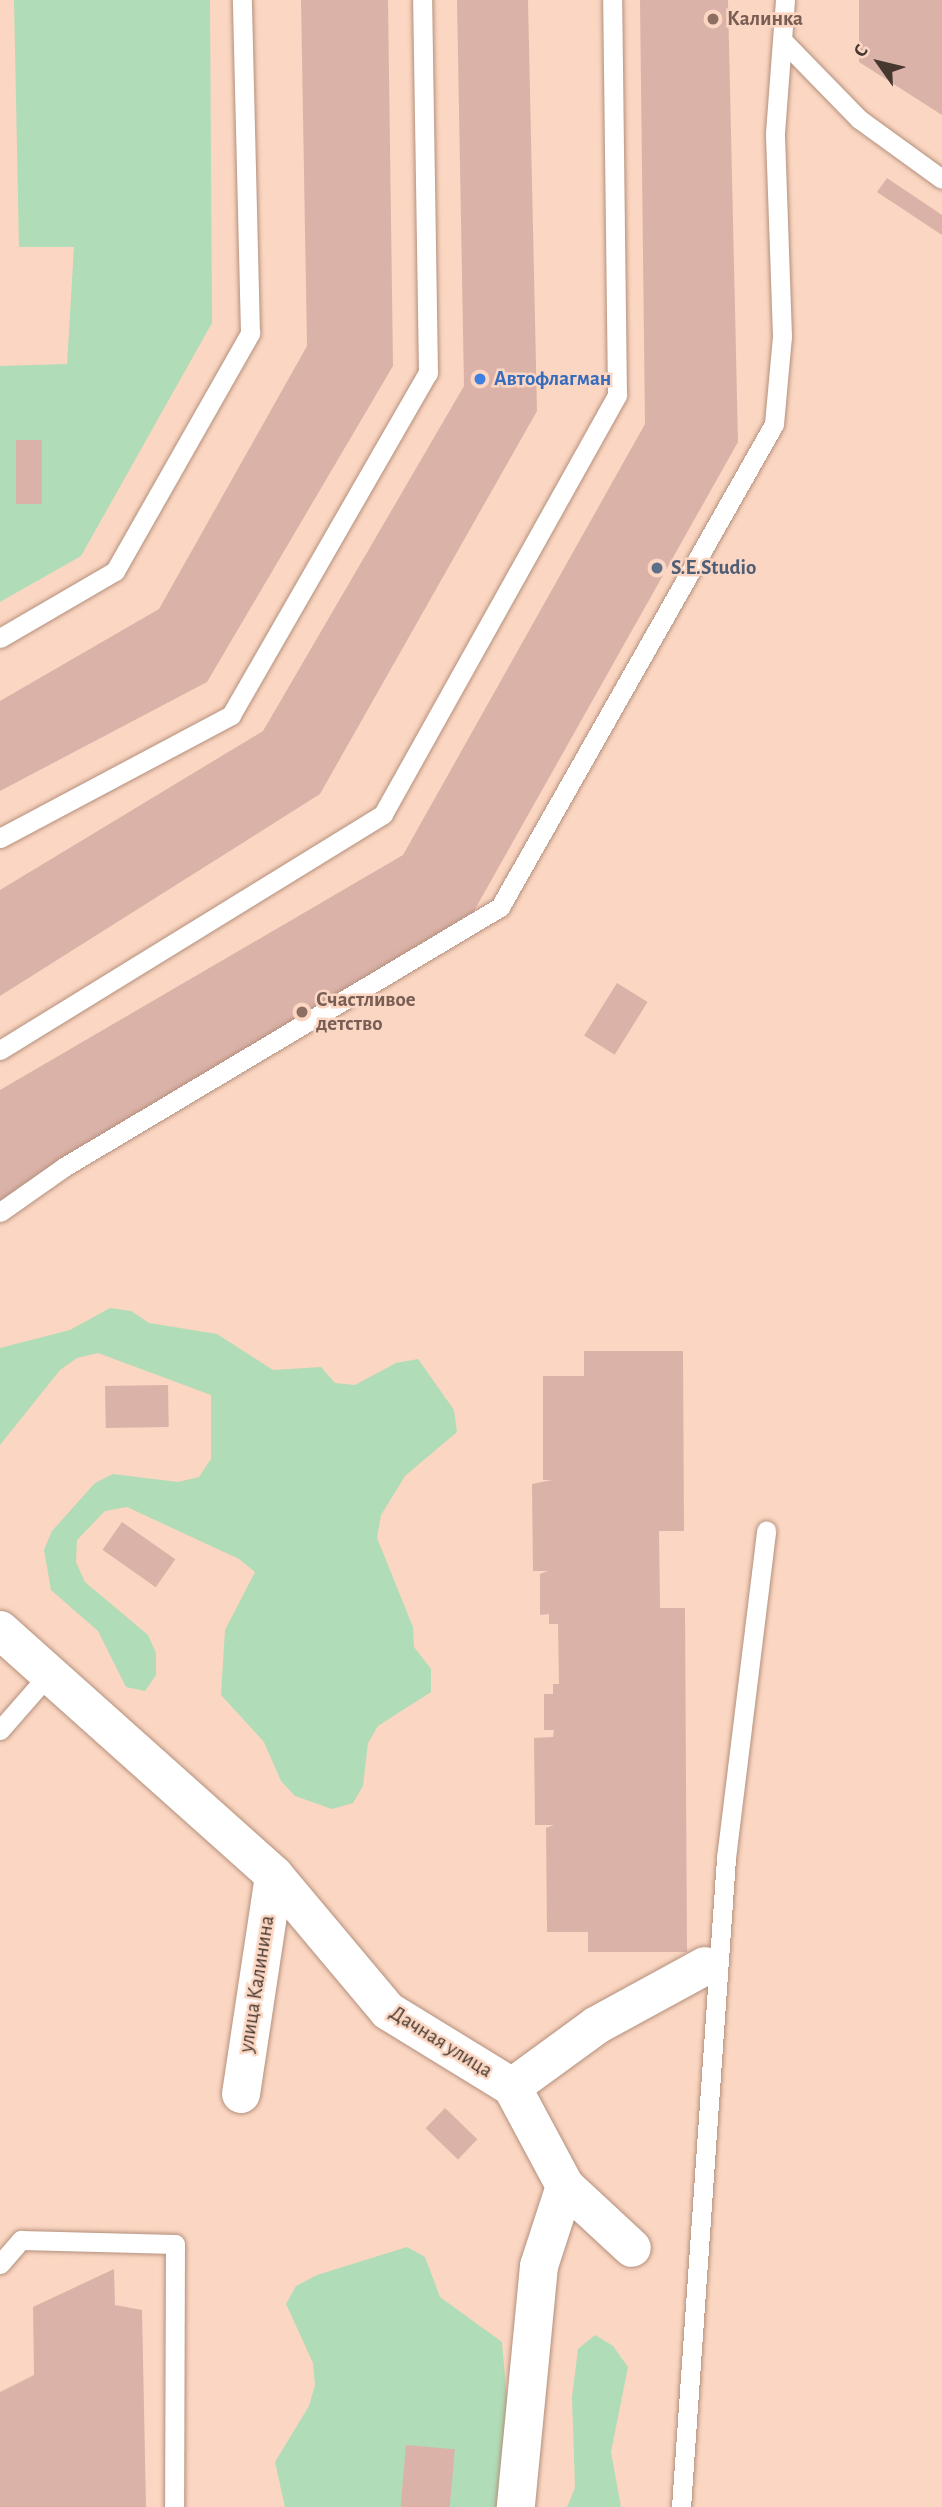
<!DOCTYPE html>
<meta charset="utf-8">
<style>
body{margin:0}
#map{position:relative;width:942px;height:2507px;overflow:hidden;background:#fbd6c2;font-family:"Alegreya Sans",sans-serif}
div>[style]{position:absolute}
.green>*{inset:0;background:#b0dcb7}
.building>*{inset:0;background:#dbb2a8;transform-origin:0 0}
.roads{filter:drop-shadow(0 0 2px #b3907d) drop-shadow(0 0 2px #b3907d)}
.lane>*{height:19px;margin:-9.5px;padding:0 9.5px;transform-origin:9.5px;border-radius:9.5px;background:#fff}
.street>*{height:38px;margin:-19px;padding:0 19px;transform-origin:19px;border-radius:19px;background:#fff}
.dots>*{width:19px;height:19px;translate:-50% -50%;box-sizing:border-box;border:4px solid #fbd6c2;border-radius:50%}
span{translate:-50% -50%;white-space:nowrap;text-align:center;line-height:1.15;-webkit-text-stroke:5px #fbd6c2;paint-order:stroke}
.education-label{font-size:21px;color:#785e54;font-weight:700}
.left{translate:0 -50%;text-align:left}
.shop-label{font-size:21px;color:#366cbe;font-weight:700}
.service-label{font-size:21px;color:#4e5e75;font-weight:700}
.street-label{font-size:21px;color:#46372f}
.north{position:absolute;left:844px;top:28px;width:70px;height:70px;-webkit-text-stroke:5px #fbd6c2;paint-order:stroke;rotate:304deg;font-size:19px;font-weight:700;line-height:28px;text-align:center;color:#46372f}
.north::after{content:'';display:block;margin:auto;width:24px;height:32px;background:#46372f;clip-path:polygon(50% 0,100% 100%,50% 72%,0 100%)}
</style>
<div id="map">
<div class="green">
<div style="clip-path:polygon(14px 0,210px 0,212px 323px,81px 556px,0 602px,0 366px,67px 364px,74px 247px,19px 247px)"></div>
<div style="clip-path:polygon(110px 1308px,131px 1311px,149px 1323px,217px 1334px,273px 1370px,321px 1367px,335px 1383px,355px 1385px,396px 1363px,418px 1359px,454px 1410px,457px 1432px,405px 1476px,381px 1515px,377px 1538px,413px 1627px,414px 1647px,431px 1669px,431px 1692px,378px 1726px,368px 1743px,363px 1786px,353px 1803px,332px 1809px,295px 1796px,281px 1781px,264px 1742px,221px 1695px,225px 1630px,255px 1572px,239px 1559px,127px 1507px,105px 1511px,77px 1540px,76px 1562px,85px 1582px,148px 1635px,156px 1653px,156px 1675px,145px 1691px,126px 1687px,98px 1631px,51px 1590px,44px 1550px,52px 1531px,95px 1483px,113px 1474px,178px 1482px,199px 1477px,211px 1459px,211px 1395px,98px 1353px,77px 1358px,60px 1370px,0 1445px,0 1348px,70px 1330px)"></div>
<div style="clip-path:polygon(407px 2247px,425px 2257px,440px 2297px,502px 2342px,516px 2507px,285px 2507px,275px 2462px,309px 2406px,315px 2385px,313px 2363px,286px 2304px,296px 2286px,317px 2275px)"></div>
<div style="clip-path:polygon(595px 2335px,613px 2346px,628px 2367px,611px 2452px,621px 2507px,567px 2507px,575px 2488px,572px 2397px,578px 2349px)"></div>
</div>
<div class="building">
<div style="clip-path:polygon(301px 0,388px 0,393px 366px,207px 682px,0 791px,0 701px,159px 609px,307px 346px)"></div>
<div style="clip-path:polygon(457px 0,528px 0,537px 411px,320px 794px,0 996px,0 890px,263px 731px,464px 386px)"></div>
<div style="clip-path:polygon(640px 0,728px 0,738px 442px,456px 943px,0 1207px,0 1090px,403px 855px,645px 424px)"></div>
<div style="clip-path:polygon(859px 0,942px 0,942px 115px,859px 62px)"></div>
<div style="clip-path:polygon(887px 178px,942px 215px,942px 235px,877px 192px)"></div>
<div style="left:16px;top:440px;width:26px;height:64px"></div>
<div style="left:617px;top:983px;width:36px;height:62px;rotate:32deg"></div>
<div style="clip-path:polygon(584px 1351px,683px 1351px,684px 1531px,659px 1531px,660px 1608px,685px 1608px,687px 1952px,588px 1952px,588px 1932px,547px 1932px,546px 1828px,554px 1825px,535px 1825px,534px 1738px,553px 1737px,554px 1730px,544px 1730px,544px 1694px,553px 1694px,553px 1684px,559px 1684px,558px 1624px,549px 1624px,549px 1614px,540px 1615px,540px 1574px,548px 1571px,533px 1571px,532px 1484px,552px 1480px,543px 1480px,543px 1376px,584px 1376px)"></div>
<div style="left:168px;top:1385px;width:42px;height:63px;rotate:89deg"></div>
<div style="left:122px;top:1522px;width:65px;height:34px;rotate:35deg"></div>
<div style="left:445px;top:2108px;width:45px;height:28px;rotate:44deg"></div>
<div style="clip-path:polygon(114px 2269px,115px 2305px,142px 2310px,146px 2507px,0 2507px,0 2392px,34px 2375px,33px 2307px)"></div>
<div style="left:406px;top:2445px;width:49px;height:62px;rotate:5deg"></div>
</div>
<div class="roads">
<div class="lane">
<div style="left:783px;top:41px;width:109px;rotate:45.7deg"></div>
<div style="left:859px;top:119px;width:102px;rotate:35.9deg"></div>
<div style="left:0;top:638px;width:133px;rotate:-30.2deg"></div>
<div style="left:115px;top:571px;width:274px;rotate:-60.4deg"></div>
<div style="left:250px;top:333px;width:333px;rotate:-91.4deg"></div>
<div style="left:0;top:838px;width:262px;rotate:-28deg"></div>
<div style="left:231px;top:715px;width:395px;rotate:-60.1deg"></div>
<div style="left:428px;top:373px;width:373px;rotate:-90.9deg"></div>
<div style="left:0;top:1050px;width:450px;rotate:-31.6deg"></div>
<div style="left:383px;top:814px;width:480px;rotate:-60.8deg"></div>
<div style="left:617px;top:395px;width:395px;rotate:-90.7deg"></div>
<div style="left:0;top:1212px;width:78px;rotate:-35.1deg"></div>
<div style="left:64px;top:1167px;width:508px;rotate:-30.81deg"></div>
<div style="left:500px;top:907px;width:555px;rotate:-60.43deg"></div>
<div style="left:774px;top:424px;width:88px;rotate:-84.8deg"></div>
<div style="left:782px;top:336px;width:203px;rotate:-92deg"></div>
<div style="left:775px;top:133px;width:133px;rotate:-85.7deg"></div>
<div style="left:0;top:1730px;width:74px;rotate:-48.8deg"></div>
<div style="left:0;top:2264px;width:32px;rotate:-49deg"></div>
<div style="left:21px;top:2240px;width:154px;rotate:1.5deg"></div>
<div style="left:175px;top:2244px;width:263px;rotate:90.2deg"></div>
<div style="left:681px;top:2507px;width:651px;rotate:-86.03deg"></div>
<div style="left:726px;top:1858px;width:330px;rotate:-83deg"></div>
</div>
<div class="street">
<div style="left:0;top:1630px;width:368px;rotate:41.8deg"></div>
<div style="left:274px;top:1875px;width:177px;rotate:50deg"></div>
<div style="left:388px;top:2011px;width:145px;rotate:31.5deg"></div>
<div style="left:512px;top:2087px;width:112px;rotate:61.8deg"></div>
<div style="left:565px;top:2186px;width:84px;rotate:108deg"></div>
<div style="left:539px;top:2266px;width:242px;rotate:95.5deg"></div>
<div style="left:512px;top:2087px;width:105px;rotate:-36.1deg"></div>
<div style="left:597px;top:2025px;width:123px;rotate:-28.6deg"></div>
<div style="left:241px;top:2094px;width:221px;rotate:-81.4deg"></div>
<div style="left:565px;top:2186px;width:91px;rotate:42.8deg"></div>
</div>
</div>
<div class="dots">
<div style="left:713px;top:19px;background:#8d6e63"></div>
<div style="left:480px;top:379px;background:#3f7fe0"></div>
<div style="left:657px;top:568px;background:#5c6f8a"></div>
<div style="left:302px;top:1012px;background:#8d6e63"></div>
</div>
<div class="education-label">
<span class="left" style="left:727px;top:19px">Калинка</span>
<span class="left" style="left:316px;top:1012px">Счастливое<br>детство</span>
</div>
<div class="shop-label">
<span class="left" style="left:494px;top:379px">Автофлагман</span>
</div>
<div class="service-label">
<span class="left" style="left:671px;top:568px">S.E.Studio</span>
</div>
<div class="street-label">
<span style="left:257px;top:1984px;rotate:-81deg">улица Калинина</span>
<span style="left:441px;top:2042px;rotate:32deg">Дачная улица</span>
</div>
<div class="north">С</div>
</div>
